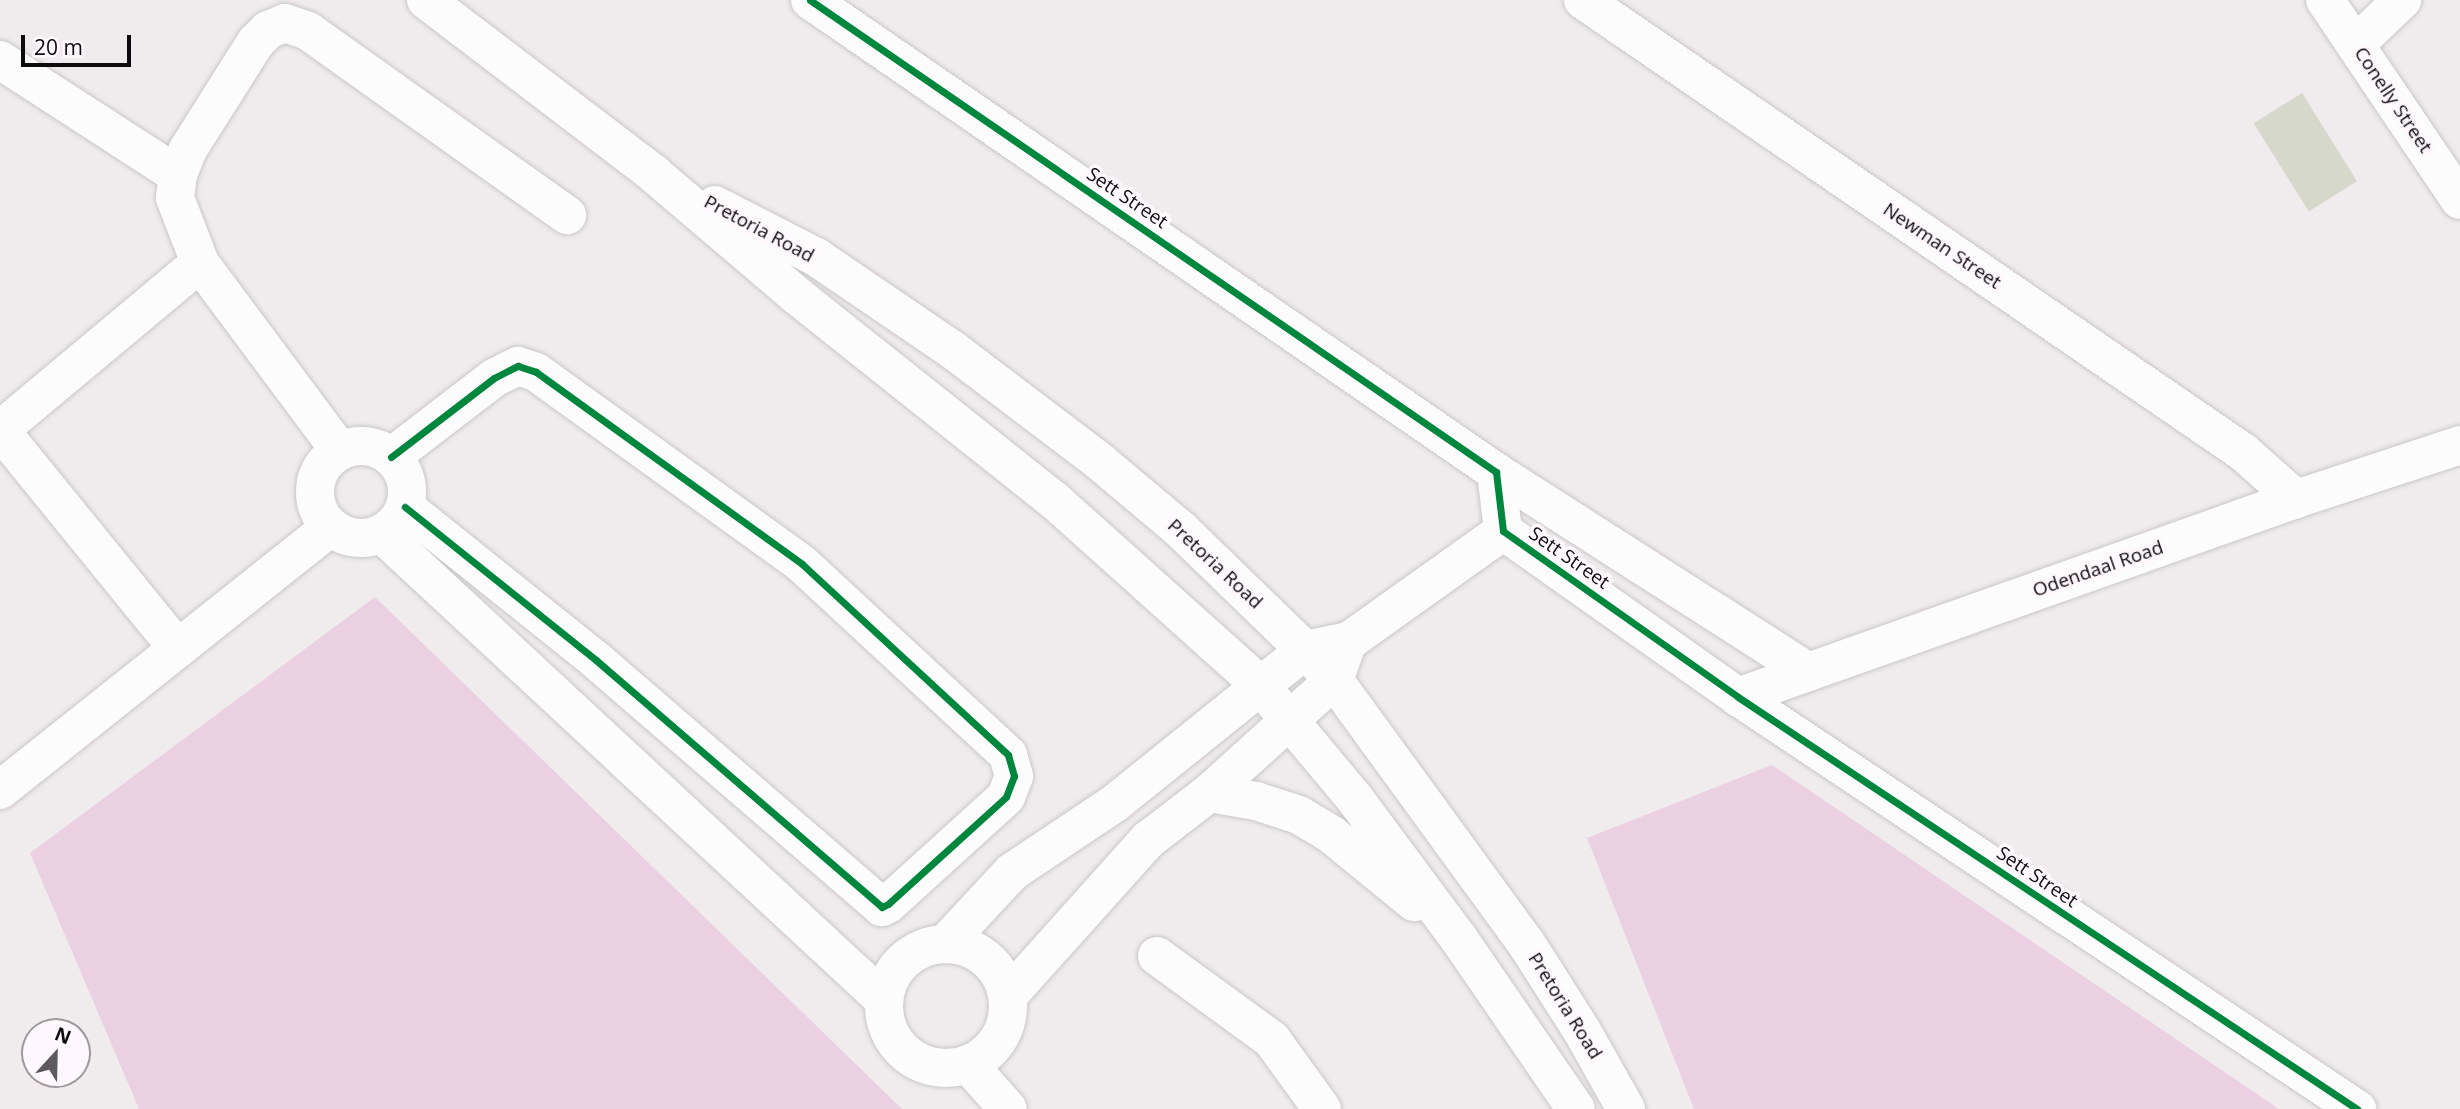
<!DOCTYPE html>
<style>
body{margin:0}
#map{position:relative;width:2460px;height:1109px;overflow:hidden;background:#f0ecee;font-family:"Open Sans",sans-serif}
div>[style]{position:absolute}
.green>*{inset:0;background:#ead0e1}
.building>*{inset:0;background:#d6d8cc;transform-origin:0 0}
.roads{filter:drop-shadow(0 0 2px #cac7c8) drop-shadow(0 0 2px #cac7c8)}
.street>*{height:38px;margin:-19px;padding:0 19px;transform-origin:19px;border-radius:19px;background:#fdfcfc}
.street>.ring{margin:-19px;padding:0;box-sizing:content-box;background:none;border:38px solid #fdfcfc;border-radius:50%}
.secondary>*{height:38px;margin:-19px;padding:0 19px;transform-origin:19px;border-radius:19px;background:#fdfcfc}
.cycleway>*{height:7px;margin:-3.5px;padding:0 3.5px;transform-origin:3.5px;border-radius:3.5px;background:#00873e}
span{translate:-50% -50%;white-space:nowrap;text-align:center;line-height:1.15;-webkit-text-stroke:7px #fef8fc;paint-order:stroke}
.street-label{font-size:19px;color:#0d0b0d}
.north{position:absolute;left:21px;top:1018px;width:70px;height:70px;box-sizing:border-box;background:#fef8fc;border:2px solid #9e999c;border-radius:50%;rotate:22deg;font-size:19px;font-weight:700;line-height:28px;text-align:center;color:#0d0b0d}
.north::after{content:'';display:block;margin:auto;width:24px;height:32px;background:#5c5a5c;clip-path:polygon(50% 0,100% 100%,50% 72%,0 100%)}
.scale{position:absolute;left:21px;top:35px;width:110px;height:32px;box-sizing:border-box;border:4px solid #0d0b0d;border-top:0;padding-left:9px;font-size:21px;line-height:24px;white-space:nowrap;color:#0d0b0d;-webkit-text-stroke:5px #fef8fc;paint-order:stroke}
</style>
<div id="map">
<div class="green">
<div style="clip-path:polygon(375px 597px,902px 1109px,139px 1109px,30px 853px)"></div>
<div style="clip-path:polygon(1772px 765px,2279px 1109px,1694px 1109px,1587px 838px)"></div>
</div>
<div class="building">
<div style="left:2302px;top:93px;width:104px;height:57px;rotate:58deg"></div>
</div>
<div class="roads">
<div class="street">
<div style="left:810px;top:0;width:833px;rotate:34.53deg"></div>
<div style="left:1496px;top:472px;width:59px;rotate:83.2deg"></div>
<div style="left:1503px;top:531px;width:288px;rotate:35.2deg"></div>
<div style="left:1738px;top:697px;width:744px;rotate:33.65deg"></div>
<div style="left:1583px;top:0;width:800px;rotate:34.41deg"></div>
<div style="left:2243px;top:452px;width:71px;rotate:41.6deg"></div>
<div style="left:2325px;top:0;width:241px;rotate:56deg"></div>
<div style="left:2356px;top:44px;width:64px;rotate:-43.7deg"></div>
<div style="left:0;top:60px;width:212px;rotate:32.9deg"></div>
<div style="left:0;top:430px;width:282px;rotate:50.9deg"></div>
<div style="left:0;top:430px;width:261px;rotate:-39.9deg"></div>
<div class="ring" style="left:315px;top:446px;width:54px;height:54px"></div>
<div style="left:340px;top:451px;width:234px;rotate:-126.7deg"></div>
<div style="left:200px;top:263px;width:70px;rotate:-111deg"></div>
<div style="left:175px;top:198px;width:23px;rotate:-83deg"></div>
<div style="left:178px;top:175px;width:26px;rotate:-69deg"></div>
<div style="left:187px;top:151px;width:129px;rotate:-57.7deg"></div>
<div style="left:256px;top:42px;width:17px;rotate:-45deg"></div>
<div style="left:268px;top:30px;width:18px;rotate:-22deg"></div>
<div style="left:285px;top:23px;width:24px;rotate:19deg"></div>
<div style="left:308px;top:31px;width:318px;rotate:35.4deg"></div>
<div style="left:391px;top:457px;width:130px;rotate:-37.5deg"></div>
<div style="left:494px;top:378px;width:27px;rotate:-27deg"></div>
<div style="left:518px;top:366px;width:19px;rotate:18deg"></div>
<div style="left:536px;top:372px;width:328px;rotate:35.8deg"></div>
<div style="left:802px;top:564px;width:281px;rotate:42.8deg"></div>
<div style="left:1008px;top:755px;width:22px;rotate:74deg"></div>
<div style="left:1014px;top:776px;width:22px;rotate:111deg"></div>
<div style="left:1006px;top:797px;width:159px;rotate:137.8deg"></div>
<div style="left:888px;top:904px;width:7px;rotate:153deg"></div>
<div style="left:882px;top:907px;width:378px;rotate:-139.2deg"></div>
<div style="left:596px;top:660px;width:245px;rotate:-141.3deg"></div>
<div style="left:1496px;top:472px;width:371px;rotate:32.6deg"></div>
<div style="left:382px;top:534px;width:685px;rotate:42.87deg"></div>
<div style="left:1738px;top:697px;width:592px;rotate:-19.54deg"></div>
<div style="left:2296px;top:499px;width:173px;rotate:-18.2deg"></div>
<div style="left:0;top:790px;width:423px;rotate:-38.5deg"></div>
<div style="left:945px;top:944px;width:98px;rotate:-47.1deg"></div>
<div style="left:1012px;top:872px;width:124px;rotate:-33.8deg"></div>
<div style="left:1115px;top:803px;width:244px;rotate:-38.8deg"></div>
<div style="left:1305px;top:650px;width:45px;rotate:-11.6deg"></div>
<div style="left:1349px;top:641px;width:189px;rotate:-35.5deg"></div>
<div class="ring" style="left:884px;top:944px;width:86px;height:86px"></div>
<div style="left:1157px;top:956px;width:142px;rotate:36.1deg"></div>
<div style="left:1272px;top:1040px;width:85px;rotate:54.1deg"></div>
<div style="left:1008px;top:996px;width:210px;rotate:-48.1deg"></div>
<div style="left:1148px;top:840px;width:77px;rotate:-37.6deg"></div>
<div style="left:1209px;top:793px;width:169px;rotate:-42.1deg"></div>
<div style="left:1334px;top:680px;width:32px;rotate:-70deg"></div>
<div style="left:968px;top:1064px;width:60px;rotate:48.4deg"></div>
</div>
<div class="secondary">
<div style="left:426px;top:0;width:287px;rotate:37.3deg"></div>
<div style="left:654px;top:174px;width:187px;rotate:40.4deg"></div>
<div style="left:796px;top:295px;width:330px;rotate:38.5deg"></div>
<div style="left:1054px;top:500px;width:277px;rotate:41.9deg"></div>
<div style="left:1260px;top:685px;width:148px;rotate:50.2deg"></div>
<div style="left:1355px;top:799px;width:174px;rotate:53.4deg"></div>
<div style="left:1459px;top:939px;width:206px;rotate:55.5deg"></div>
<div style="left:715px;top:205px;width:114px;rotate:27.2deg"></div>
<div style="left:816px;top:257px;width:166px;rotate:34.2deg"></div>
<div style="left:953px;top:350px;width:183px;rotate:37.2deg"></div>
<div style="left:1099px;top:461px;width:106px;rotate:40deg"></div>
<div style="left:1180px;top:529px;width:174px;rotate:44.1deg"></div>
<div style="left:1305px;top:650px;width:42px;rotate:46deg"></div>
<div style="left:1334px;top:680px;width:326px;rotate:53.9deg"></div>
<div style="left:1526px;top:943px;width:104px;rotate:57.5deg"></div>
<div style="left:1582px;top:1031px;width:90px;rotate:60.6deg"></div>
<div style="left:1209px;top:793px;width:48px;rotate:9.7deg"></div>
<div style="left:1256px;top:801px;width:45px;rotate:18deg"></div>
<div style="left:1299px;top:815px;width:39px;rotate:31deg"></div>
<div style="left:1332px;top:835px;width:106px;rotate:39.3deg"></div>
</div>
</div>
<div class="cycleway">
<div style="left:810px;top:0;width:833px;rotate:34.53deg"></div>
<div style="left:1496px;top:472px;width:59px;rotate:83.2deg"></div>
<div style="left:1503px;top:531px;width:288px;rotate:35.2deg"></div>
<div style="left:1738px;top:697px;width:744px;rotate:33.65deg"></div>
<div style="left:391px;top:457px;width:130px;rotate:-37.5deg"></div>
<div style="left:494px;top:378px;width:27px;rotate:-27deg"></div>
<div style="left:518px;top:366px;width:19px;rotate:18deg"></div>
<div style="left:536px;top:372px;width:328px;rotate:35.8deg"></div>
<div style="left:802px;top:564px;width:281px;rotate:42.8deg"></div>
<div style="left:1008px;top:755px;width:22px;rotate:74deg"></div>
<div style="left:1014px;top:776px;width:22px;rotate:111deg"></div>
<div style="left:1006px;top:797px;width:159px;rotate:137.8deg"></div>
<div style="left:888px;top:904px;width:7px;rotate:153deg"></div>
<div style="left:882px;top:907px;width:378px;rotate:-139.2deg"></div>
<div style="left:596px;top:660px;width:245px;rotate:-141.3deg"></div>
</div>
<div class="street-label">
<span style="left:2393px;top:100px;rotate:56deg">Conelly Street</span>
<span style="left:1127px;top:198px;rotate:34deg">Sett Street</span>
<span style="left:759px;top:229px;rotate:28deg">Pretoria Road</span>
<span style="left:1942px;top:246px;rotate:34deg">Newman Street</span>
<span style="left:1569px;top:558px;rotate:35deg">Sett Street</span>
<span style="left:1215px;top:564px;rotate:43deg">Pretoria Road</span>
<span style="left:2098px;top:569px;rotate:-19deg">Odendaal Road</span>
<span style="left:2037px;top:877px;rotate:34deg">Sett Street</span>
<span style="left:1565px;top:1006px;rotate:58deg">Pretoria Road</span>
</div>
<div class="north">N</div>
<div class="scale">20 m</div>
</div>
